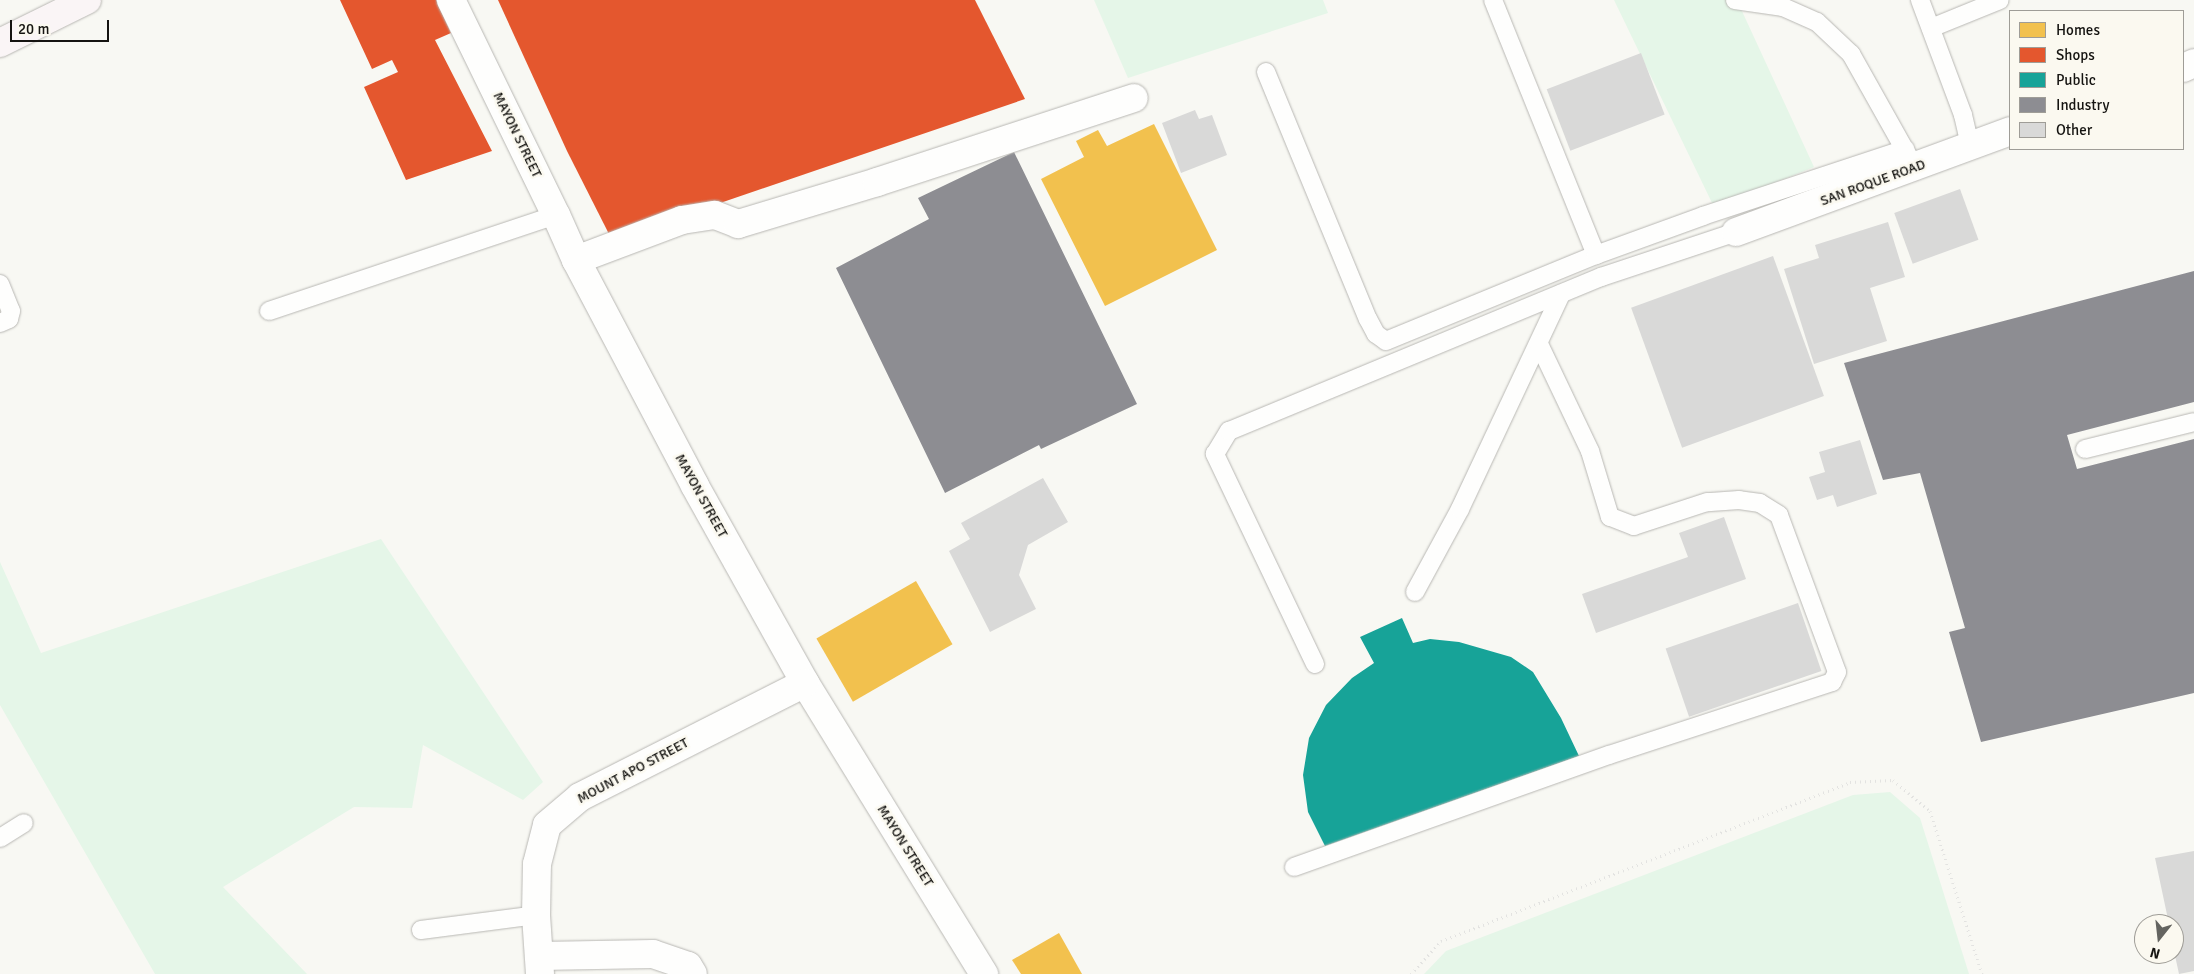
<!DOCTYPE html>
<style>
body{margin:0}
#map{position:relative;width:2194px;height:974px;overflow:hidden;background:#f8f8f3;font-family:Signika,sans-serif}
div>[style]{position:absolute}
.green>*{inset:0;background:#e5f6e8}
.homes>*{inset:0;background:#f2c14e;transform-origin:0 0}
.shops>*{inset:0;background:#e4572e}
.public>*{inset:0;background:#17a398}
.industry>*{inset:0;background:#8d8d92}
.building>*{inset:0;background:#d9d9d8;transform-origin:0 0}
.path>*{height:3px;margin-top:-1.5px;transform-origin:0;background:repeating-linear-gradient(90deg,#e3e3e1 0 1px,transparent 0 5px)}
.roads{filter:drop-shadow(0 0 1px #b8b7b3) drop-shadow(0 0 1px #b8b7b3)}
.service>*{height:18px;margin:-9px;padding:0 9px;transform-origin:9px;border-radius:9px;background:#fefefd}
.minor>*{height:28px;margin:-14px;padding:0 14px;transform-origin:14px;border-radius:14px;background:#fefefd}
.primary>*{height:28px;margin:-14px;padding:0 14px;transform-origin:14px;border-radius:14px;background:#faf5f6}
span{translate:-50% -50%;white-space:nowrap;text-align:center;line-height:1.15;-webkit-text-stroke:5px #fbf9f0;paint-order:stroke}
.street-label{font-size:14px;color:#151411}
.legend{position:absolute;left:2009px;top:10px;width:175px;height:140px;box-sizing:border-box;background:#fbf9f0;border:1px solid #9f9d97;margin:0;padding:6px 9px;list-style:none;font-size:15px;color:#151411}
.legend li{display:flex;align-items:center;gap:10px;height:25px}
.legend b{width:25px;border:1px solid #9f9d97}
.north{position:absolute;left:2134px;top:914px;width:50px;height:50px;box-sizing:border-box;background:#fbf9f0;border:1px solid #9f9d97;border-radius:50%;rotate:196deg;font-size:14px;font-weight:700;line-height:20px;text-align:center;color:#151411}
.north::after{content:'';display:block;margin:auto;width:18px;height:22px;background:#646460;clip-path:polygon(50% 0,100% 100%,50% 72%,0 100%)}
.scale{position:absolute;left:10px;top:20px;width:99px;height:22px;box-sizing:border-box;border:2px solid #151411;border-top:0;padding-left:6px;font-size:15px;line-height:18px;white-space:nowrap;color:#151411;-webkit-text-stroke:4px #fbf9f0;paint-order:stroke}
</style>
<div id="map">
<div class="green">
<div style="clip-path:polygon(1094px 0,1323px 0,1328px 13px,1128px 78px)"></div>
<div style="clip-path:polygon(1614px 0,1761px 0,1741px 9px,1814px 167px,1714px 207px)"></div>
<div style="clip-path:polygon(381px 539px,543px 782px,523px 800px,423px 745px,412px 808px,354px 807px,223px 887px,307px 974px,155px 974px,0 705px,0 562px,41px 653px)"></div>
<div style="clip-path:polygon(1890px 792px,1920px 818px,1969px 974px,1424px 974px,1446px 951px,1853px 795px)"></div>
</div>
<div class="homes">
<div style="clip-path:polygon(1154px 124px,1217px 250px,1105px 306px,1041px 179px,1084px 157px,1076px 141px,1098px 130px,1107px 146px)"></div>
<div style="left:916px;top:581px;width:73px;height:115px;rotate:60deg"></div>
<div style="clip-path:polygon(1059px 933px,1082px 974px,1021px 974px,1012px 960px)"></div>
</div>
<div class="shops">
<div style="clip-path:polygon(340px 0,436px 0,451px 33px,435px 40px,492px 151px,406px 180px,364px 87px,398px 72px,392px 60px,372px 69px)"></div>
<div style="clip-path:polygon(498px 0,975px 0,1025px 99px,612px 240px,567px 151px)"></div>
</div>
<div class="public">
<div style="clip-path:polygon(1402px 618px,1413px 643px,1430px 639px,1459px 642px,1511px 657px,1533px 672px,1561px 718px,1579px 756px,1325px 846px,1308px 812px,1303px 775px,1309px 738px,1326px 705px,1352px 678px,1374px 663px,1360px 637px)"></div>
</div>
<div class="industry">
<div style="clip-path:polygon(1014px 152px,1137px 404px,1041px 449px,1039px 445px,945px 493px,836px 268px,929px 219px,918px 198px)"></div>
<div style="clip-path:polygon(2194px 271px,2194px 402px,2067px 435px,2077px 469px,2194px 439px,2194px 693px,1981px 742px,1949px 632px,1965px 628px,1920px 473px,1883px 480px,1844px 363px)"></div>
</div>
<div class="building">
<div style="left:1641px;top:53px;width:66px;height:101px;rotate:69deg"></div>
<div style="clip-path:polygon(1195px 110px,1199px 119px,1212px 115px,1227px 155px,1181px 173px,1162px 123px)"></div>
<div style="left:1960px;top:189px;width:54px;height:70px;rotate:70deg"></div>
<div style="clip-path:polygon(1888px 222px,1905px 277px,1870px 288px,1887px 341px,1814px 364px,1784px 269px,1819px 258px,1815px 245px)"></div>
<div style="left:1773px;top:256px;width:149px;height:151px;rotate:70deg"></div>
<div style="clip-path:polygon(1860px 440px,1877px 494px,1837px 507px,1833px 495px,1817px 500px,1809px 477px,1825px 472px,1819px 452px)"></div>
<div style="clip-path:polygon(1043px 478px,1068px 522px,1028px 545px,1019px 575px,1036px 609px,990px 632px,949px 551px,970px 539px,961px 523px)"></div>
<div style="clip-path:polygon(1724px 517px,1746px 579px,1596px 633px,1582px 594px,1688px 557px,1679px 533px)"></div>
<div style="left:1798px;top:603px;width:72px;height:140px;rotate:71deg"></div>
<div style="clip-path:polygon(2194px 851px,2194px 971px,2179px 974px,2174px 951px,2174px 924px,2169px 924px,2155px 858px)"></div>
</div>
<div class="path">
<div style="left:1411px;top:974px;width:45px;rotate:-47.7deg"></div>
<div style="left:1441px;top:941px;width:439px;rotate:-21.2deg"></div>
<div style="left:1850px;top:782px;width:43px;rotate:-2.7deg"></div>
<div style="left:1893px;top:780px;width:48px;rotate:40deg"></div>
<div style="left:1930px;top:811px;width:171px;rotate:72.3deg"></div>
</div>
<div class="roads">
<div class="service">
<div style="left:1493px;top:0;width:275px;rotate:68deg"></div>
<div style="left:1735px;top:0;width:49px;rotate:8.3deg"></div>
<div style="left:1783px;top:7px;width:37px;rotate:24deg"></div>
<div style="left:1817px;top:22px;width:47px;rotate:43.3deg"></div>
<div style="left:1851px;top:54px;width:120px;rotate:60.7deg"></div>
<div style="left:1920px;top:0;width:123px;rotate:69.5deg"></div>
<div style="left:1963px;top:115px;width:32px;rotate:77deg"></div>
<div style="left:1931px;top:28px;width:74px;rotate:-22.1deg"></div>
<div style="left:1266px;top:72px;width:267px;rotate:67.6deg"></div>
<div style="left:1368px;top:319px;width:17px;rotate:62deg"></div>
<div style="left:1376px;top:334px;width:12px;rotate:35deg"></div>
<div style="left:1386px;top:341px;width:227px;rotate:-22.3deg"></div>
<div style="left:1596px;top:255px;width:114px;rotate:-20deg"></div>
<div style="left:1703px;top:216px;width:213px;rotate:-18.3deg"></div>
<div style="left:0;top:284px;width:29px;rotate:68deg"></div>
<div style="left:11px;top:311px;width:8px;rotate:104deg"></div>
<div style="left:9px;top:319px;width:10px;rotate:156deg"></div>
<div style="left:269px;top:311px;width:303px;rotate:-18.5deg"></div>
<div style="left:2085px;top:449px;width:112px;rotate:-13.9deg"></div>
<div style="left:1415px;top:592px;width:94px;rotate:-61.5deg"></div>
<div style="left:1460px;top:509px;width:238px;rotate:-64.8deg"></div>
<div style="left:1315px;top:664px;width:233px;rotate:-115.5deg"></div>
<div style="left:1215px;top:454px;width:27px;rotate:-59deg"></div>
<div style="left:1229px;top:431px;width:403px;rotate:-22.5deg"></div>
<div style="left:1601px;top:277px;width:142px;rotate:-18.4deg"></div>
<div style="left:0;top:838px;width:28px;rotate:-32deg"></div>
<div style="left:1294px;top:867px;width:334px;rotate:-19.6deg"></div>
<div style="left:1609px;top:755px;width:235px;rotate:-18.1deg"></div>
<div style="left:1832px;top:682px;width:11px;rotate:-63deg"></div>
<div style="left:1837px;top:672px;width:167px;rotate:-110.3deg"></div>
<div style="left:1779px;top:515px;width:22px;rotate:-148deg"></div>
<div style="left:1760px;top:503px;width:21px;rotate:-172deg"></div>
<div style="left:1739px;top:500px;width:32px;rotate:176deg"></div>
<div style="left:1707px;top:502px;width:77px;rotate:161.8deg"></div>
<div style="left:1634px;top:526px;width:26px;rotate:-159deg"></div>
<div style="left:1610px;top:517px;width:69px;rotate:-106.9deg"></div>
<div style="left:1590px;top:451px;width:119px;rotate:-115.5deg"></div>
<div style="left:421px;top:930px;width:116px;rotate:-7.4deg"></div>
</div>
<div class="minor">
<div style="left:451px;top:0;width:239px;rotate:64deg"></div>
<div style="left:556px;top:215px;width:49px;rotate:66deg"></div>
<div style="left:576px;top:260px;width:255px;rotate:62.2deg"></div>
<div style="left:695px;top:486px;width:226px;rotate:60.8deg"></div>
<div style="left:805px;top:683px;width:342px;rotate:58.4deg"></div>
<div style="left:2183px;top:68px;width:12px;rotate:-24deg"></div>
<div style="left:1736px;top:232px;width:292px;rotate:-20.2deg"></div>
<div style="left:576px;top:260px;width:113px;rotate:-20.7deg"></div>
<div style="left:682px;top:220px;width:33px;rotate:-9deg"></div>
<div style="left:715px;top:215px;width:25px;rotate:21deg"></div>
<div style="left:738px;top:224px;width:145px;rotate:-16.8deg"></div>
<div style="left:877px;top:182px;width:270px;rotate:-18.1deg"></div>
<div style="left:540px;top:956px;width:113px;rotate:-1deg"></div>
<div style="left:653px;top:954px;width:37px;rotate:19deg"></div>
<div style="left:688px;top:966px;width:9px;rotate:58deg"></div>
<div style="left:540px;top:974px;width:59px;rotate:-93.9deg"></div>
<div style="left:536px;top:915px;width:51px;rotate:-88.9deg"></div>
<div style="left:537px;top:864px;width:40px;rotate:-75.6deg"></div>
<div style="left:547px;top:825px;width:43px;rotate:-40.3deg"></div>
<div style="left:580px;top:797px;width:252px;rotate:-26.9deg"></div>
</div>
<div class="primary">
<div style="left:0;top:43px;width:97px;rotate:-26.3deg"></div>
</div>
</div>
<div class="street-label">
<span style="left:517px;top:135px;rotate:64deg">MAYON STREET</span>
<span style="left:1873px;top:183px;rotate:-20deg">SAN ROQUE ROAD</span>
<span style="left:701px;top:496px;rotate:61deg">MAYON STREET</span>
<span style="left:633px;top:771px;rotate:-28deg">MOUNT APO STREET</span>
<span style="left:905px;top:846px;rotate:58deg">MAYON STREET</span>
</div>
<ul class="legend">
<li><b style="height:14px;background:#f2c14e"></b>Homes</li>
<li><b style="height:14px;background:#e4572e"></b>Shops</li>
<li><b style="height:14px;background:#17a398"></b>Public</li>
<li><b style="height:14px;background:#8d8d92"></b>Industry</li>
<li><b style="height:14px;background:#d9d9d8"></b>Other</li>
</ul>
<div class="north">N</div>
<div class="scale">20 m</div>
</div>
